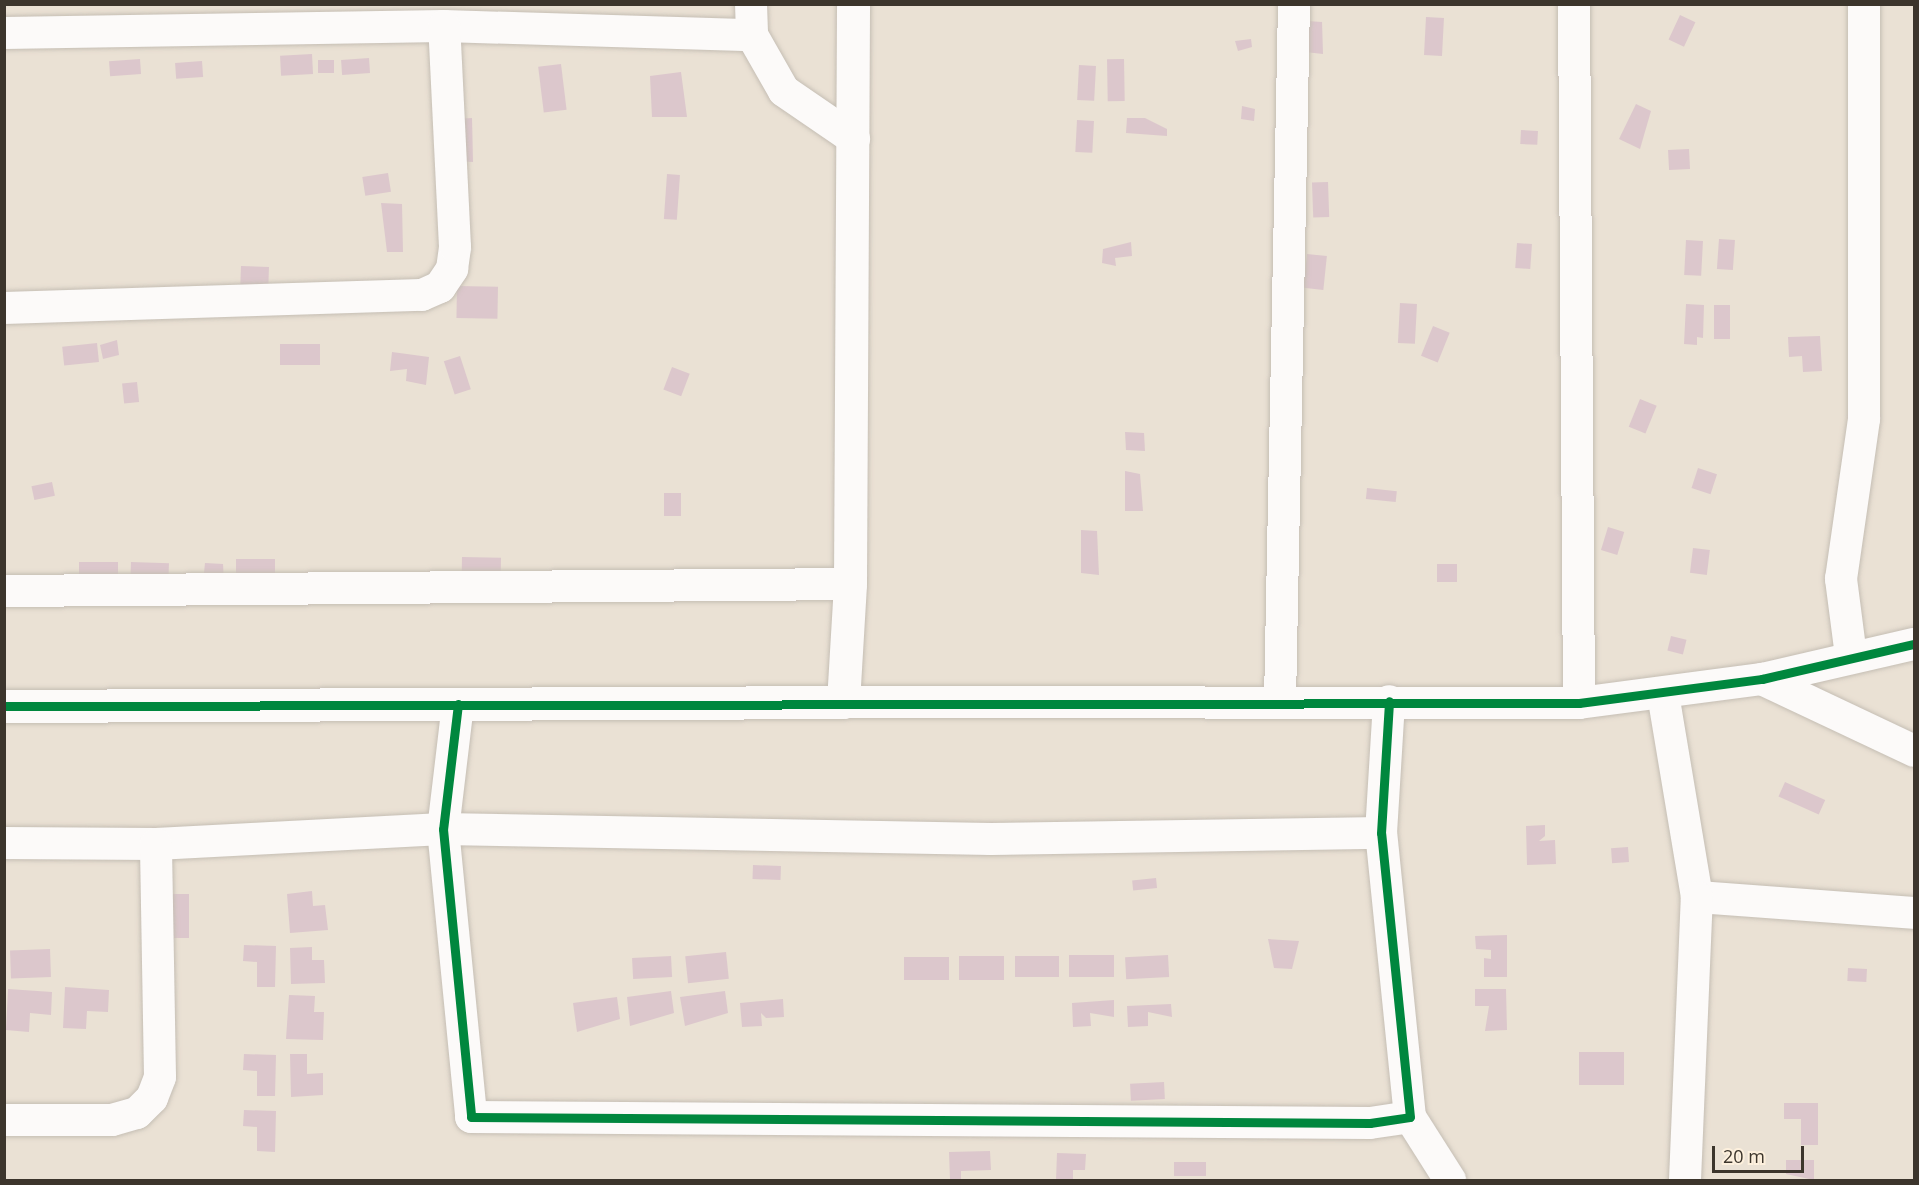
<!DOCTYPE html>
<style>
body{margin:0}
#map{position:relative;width:1919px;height:1185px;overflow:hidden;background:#eae1d4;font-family:"Open Sans",sans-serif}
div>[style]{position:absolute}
.building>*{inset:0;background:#dcc7cc;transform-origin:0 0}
.roads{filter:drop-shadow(0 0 2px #c5beb4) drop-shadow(0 0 2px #c5beb4)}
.street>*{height:32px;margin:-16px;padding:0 16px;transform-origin:16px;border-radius:16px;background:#fcfaf9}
.secondary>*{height:33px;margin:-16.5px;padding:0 16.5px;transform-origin:16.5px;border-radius:16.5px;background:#fcfaf9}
.cycleway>*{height:9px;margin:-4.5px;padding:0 4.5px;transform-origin:4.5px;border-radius:4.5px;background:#00873e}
span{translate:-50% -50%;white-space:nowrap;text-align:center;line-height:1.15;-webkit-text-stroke:6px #fdf0dd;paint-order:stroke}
.frame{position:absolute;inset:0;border:6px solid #3c352c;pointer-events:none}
.scale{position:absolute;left:1712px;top:1146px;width:92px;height:27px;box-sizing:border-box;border:3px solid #3c352c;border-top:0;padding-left:8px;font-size:18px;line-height:21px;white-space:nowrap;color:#3c352c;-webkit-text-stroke:4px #fdf0dd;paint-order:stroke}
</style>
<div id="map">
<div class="building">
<div style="left:1680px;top:15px;width:17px;height:27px;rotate:25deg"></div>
<div style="left:1426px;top:17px;width:18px;height:38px;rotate:3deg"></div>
<div style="clip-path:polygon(1307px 21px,1322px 22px,1323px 54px,1305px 52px)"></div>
<div style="clip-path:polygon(1251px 39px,1252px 47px,1238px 51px,1235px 41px)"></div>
<div style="left:312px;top:54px;width:20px;height:32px;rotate:87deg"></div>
<div style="left:369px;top:58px;width:15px;height:28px;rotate:86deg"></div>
<div style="left:140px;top:59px;width:15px;height:31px;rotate:86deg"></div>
<div style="left:1124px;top:59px;width:42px;height:17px;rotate:89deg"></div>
<div style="left:318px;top:60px;width:16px;height:13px"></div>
<div style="left:202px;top:61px;width:16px;height:27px;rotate:86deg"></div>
<div style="left:561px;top:64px;width:46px;height:23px;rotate:83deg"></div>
<div style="left:1079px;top:65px;width:17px;height:35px;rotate:3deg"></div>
<div style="clip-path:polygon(681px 72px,687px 117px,652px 117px,650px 76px)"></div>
<div style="clip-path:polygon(1636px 104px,1651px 111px,1640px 149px,1619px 139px)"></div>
<div style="clip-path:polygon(1242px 106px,1255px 109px,1254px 121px,1241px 119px)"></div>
<div style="clip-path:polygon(472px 118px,473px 162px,456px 161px,453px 119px)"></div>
<div style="clip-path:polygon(1127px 118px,1145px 118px,1167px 129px,1167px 136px,1126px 133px)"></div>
<div style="left:1077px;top:120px;width:17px;height:32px;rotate:3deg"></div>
<div style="left:1521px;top:130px;width:17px;height:14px;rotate:3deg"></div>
<div style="left:1689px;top:149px;width:20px;height:21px;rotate:87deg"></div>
<div style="left:388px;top:173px;width:19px;height:26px;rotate:81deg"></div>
<div style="left:667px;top:174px;width:13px;height:45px;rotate:4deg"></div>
<div style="left:1328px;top:182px;width:35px;height:16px;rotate:88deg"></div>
<div style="clip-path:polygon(381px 203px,402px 204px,403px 252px,387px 252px)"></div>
<div style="left:1719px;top:239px;width:16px;height:30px;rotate:4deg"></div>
<div style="left:1686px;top:240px;width:17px;height:35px;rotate:3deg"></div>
<div style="clip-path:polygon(1131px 242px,1132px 256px,1115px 258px,1116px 266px,1102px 263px,1103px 249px)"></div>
<div style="left:1517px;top:243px;width:15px;height:25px;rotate:4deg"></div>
<div style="left:1307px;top:254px;width:20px;height:34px;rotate:6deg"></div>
<div style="left:241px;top:266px;width:28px;height:19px;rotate:2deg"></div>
<div style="left:457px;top:286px;width:41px;height:32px;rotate:1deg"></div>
<div style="left:1400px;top:303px;width:17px;height:40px;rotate:3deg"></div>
<div style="clip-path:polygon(1686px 304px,1704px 305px,1703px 338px,1697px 337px,1697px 345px,1684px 344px)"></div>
<div style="left:1714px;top:305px;width:16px;height:34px"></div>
<div style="left:1433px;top:326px;width:18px;height:32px;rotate:22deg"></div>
<div style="clip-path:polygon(1820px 336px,1822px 371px,1803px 372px,1802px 356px,1789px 357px,1788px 337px)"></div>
<div style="clip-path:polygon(117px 340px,119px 355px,103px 359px,100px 345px)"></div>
<div style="left:97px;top:343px;width:19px;height:35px;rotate:84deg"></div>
<div style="left:280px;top:344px;width:40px;height:21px"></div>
<div style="clip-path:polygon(392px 352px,429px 357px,426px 385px,406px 381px,407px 369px,390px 371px)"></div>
<div style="left:460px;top:356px;width:35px;height:17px;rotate:72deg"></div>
<div style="left:672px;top:367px;width:19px;height:24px;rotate:21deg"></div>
<div style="left:137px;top:382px;width:20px;height:15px;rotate:84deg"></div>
<div style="left:1640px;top:399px;width:18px;height:30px;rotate:22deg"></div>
<div style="clip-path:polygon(1125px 432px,1144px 433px,1145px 451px,1126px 450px)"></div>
<div style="left:1698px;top:468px;width:20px;height:21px;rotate:18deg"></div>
<div style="clip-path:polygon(1125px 471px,1140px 474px,1143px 511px,1125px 511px)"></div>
<div style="left:52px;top:482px;width:14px;height:21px;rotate:78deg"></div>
<div style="left:1367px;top:488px;width:30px;height:11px;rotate:6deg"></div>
<div style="left:664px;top:493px;width:17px;height:23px"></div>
<div style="left:1608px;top:527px;width:17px;height:24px;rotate:17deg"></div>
<div style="clip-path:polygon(1081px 530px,1097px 531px,1099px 575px,1081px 573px)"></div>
<div style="left:1693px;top:548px;width:17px;height:25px;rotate:7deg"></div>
<div style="left:462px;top:557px;width:39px;height:22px;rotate:1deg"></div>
<div style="left:236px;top:559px;width:39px;height:21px"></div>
<div style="left:79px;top:562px;width:39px;height:21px"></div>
<div style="left:131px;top:562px;width:38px;height:22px;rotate:2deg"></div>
<div style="clip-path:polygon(205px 563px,223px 564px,224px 582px,203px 582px)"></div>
<div style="left:1437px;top:564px;width:20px;height:18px"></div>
<div style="left:1671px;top:636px;width:16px;height:15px;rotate:14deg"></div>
<div style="left:1785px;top:782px;width:44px;height:16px;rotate:24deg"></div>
<div style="clip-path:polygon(1545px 825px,1545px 836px,1539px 841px,1555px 840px,1556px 864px,1527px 865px,1526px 826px)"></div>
<div style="left:1628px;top:847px;width:15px;height:17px;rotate:86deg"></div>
<div style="left:753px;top:865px;width:28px;height:14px;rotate:2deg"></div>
<div style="left:1156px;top:878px;width:10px;height:24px;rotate:84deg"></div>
<div style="clip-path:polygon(312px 891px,313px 906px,325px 905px,328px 930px,290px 933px,287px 894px)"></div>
<div style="left:170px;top:894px;width:19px;height:44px"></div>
<div style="clip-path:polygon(1507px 935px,1507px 977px,1484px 977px,1484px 958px,1491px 959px,1491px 950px,1476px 949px,1475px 936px)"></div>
<div style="clip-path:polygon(1268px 939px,1299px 941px,1292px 969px,1274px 968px)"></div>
<div style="clip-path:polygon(244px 945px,276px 946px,275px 987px,257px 987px,257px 962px,243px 961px)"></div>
<div style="clip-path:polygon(312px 947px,312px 960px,324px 960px,325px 983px,291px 984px,290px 948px)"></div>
<div style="left:50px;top:949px;width:28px;height:40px;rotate:88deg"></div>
<div style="left:726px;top:952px;width:27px;height:41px;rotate:84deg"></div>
<div style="left:1069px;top:955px;width:45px;height:22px"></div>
<div style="left:1168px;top:955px;width:22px;height:43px;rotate:87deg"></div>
<div style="left:671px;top:956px;width:21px;height:39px;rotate:87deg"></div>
<div style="left:1004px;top:956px;width:24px;height:45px;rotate:90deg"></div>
<div style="left:1015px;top:956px;width:44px;height:21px"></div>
<div style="left:949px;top:957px;width:23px;height:45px;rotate:90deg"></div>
<div style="left:1848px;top:968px;width:19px;height:13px;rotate:3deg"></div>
<div style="clip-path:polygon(65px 987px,109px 990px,108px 1012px,87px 1011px,86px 1029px,63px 1028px)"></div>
<div style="clip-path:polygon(8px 989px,52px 992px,51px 1015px,30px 1013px,29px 1032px,6px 1030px)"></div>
<div style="clip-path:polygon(1475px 989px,1506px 989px,1507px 1030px,1485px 1031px,1489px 1006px,1475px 1006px)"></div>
<div style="clip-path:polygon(671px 991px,674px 1013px,630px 1026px,627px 997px)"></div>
<div style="clip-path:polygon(725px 991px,728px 1013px,685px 1026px,680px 997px)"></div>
<div style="clip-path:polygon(289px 995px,315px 996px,314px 1012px,324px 1012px,323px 1040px,286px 1039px)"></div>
<div style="clip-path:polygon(617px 997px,620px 1019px,577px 1032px,573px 1003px)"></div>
<div style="clip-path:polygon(783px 999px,784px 1017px,766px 1018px,761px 1013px,762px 1026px,742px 1027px,740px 1003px)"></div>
<div style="clip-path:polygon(1114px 1000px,1114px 1017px,1090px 1013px,1091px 1026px,1073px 1027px,1072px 1003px)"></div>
<div style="clip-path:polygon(1171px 1004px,1172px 1017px,1148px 1012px,1148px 1026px,1128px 1027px,1127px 1006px)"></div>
<div style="left:1579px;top:1052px;width:45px;height:33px"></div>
<div style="clip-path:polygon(244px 1054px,276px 1055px,275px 1096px,257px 1096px,257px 1071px,243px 1070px)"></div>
<div style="clip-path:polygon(290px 1054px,307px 1054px,307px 1074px,323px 1073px,323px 1095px,291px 1097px)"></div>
<div style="left:1164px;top:1082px;width:17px;height:34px;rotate:87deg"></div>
<div style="clip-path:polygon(1784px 1103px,1818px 1103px,1818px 1145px,1801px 1145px,1801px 1119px,1784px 1119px)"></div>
<div style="clip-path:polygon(244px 1110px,276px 1111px,275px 1152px,257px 1151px,257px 1127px,243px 1126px)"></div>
<div style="clip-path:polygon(990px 1151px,991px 1170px,961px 1171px,961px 1179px,950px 1180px,949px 1152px)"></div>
<div style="clip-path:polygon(1057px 1153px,1086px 1154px,1085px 1170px,1073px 1170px,1073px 1180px,1056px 1180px)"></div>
<div style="clip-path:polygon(1786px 1160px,1814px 1160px,1814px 1180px,1786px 1174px)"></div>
<div style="left:1174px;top:1162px;width:32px;height:14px"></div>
</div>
<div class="roads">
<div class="street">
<div style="left:751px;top:4px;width:31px;rotate:88deg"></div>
<div style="left:752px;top:35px;width:64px;rotate:60.3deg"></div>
<div style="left:784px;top:91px;width:85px;rotate:34.4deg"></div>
<div style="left:1574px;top:4px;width:699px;rotate:89.59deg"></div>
<div style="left:4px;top:33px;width:440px;rotate:-0.9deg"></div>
<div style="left:444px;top:26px;width:308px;rotate:1.7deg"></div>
<div style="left:4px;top:308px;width:418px;rotate:-1.8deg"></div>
<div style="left:422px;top:295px;width:20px;rotate:-24deg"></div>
<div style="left:440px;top:287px;width:22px;rotate:-56deg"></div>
<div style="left:452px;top:269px;width:22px;rotate:-82deg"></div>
<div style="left:455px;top:247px;width:221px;rotate:-92.8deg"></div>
<div style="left:4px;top:591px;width:846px;rotate:-0.47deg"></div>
<div style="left:1851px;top:656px;width:78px;rotate:-97.4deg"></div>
<div style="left:1841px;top:579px;width:162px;rotate:-81.8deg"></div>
<div style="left:1864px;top:419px;width:415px;rotate:-90deg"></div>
<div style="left:1762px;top:679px;width:168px;rotate:25.3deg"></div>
<div style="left:1663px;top:694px;width:206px;rotate:80.5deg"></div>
<div style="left:1697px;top:897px;width:218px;rotate:4.2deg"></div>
<div style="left:1280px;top:701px;width:697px;rotate:-88.85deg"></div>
<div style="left:843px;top:702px;width:736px;rotate:0.08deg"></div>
<div style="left:1579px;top:703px;width:185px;rotate:-7.5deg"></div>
<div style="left:1762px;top:679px;width:156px;rotate:-13deg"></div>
<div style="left:458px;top:704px;width:126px;rotate:96.8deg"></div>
<div style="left:443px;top:829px;width:289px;rotate:84.4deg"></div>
<div style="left:471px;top:1117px;width:899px;rotate:0.38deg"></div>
<div style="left:1370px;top:1123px;width:40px;rotate:-8.5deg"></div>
<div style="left:1410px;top:1117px;width:285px;rotate:-95.8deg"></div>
<div style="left:1381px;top:833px;width:132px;rotate:-86.5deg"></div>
<div style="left:4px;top:843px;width:152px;rotate:0.4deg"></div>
<div style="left:156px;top:844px;width:287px;rotate:-3deg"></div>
<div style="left:443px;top:829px;width:548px;rotate:1.05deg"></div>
<div style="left:991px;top:839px;width:390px;rotate:-0.9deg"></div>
<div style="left:1410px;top:1117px;width:75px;rotate:57.6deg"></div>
<div style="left:4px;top:1120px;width:108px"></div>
<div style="left:112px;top:1120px;width:26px;rotate:-16deg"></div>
<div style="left:137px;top:1113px;width:21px;rotate:-45deg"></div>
<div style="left:152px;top:1098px;width:22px;rotate:-69deg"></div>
<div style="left:160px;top:1077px;width:233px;rotate:-91deg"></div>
<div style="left:1685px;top:1180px;width:283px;rotate:-87.6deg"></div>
</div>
<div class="secondary">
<div style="left:4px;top:706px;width:839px;rotate:-0.27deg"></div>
<div style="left:843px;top:702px;width:118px;rotate:-86.6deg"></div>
<div style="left:850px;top:584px;width:580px;rotate:-89.7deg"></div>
</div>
</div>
<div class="cycleway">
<div style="left:458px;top:704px;width:126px;rotate:96.8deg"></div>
<div style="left:443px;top:829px;width:289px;rotate:84.4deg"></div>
<div style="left:471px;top:1117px;width:899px;rotate:0.38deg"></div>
<div style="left:1370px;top:1123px;width:40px;rotate:-8.5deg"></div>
<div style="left:1410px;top:1117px;width:285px;rotate:-95.8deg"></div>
<div style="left:1381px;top:833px;width:132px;rotate:-86.5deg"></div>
<div style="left:4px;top:706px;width:1575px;rotate:-0.11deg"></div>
<div style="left:1579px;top:703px;width:185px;rotate:-7.5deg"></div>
<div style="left:1762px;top:679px;width:156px;rotate:-13deg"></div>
</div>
<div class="frame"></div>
<div class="scale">20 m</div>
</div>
